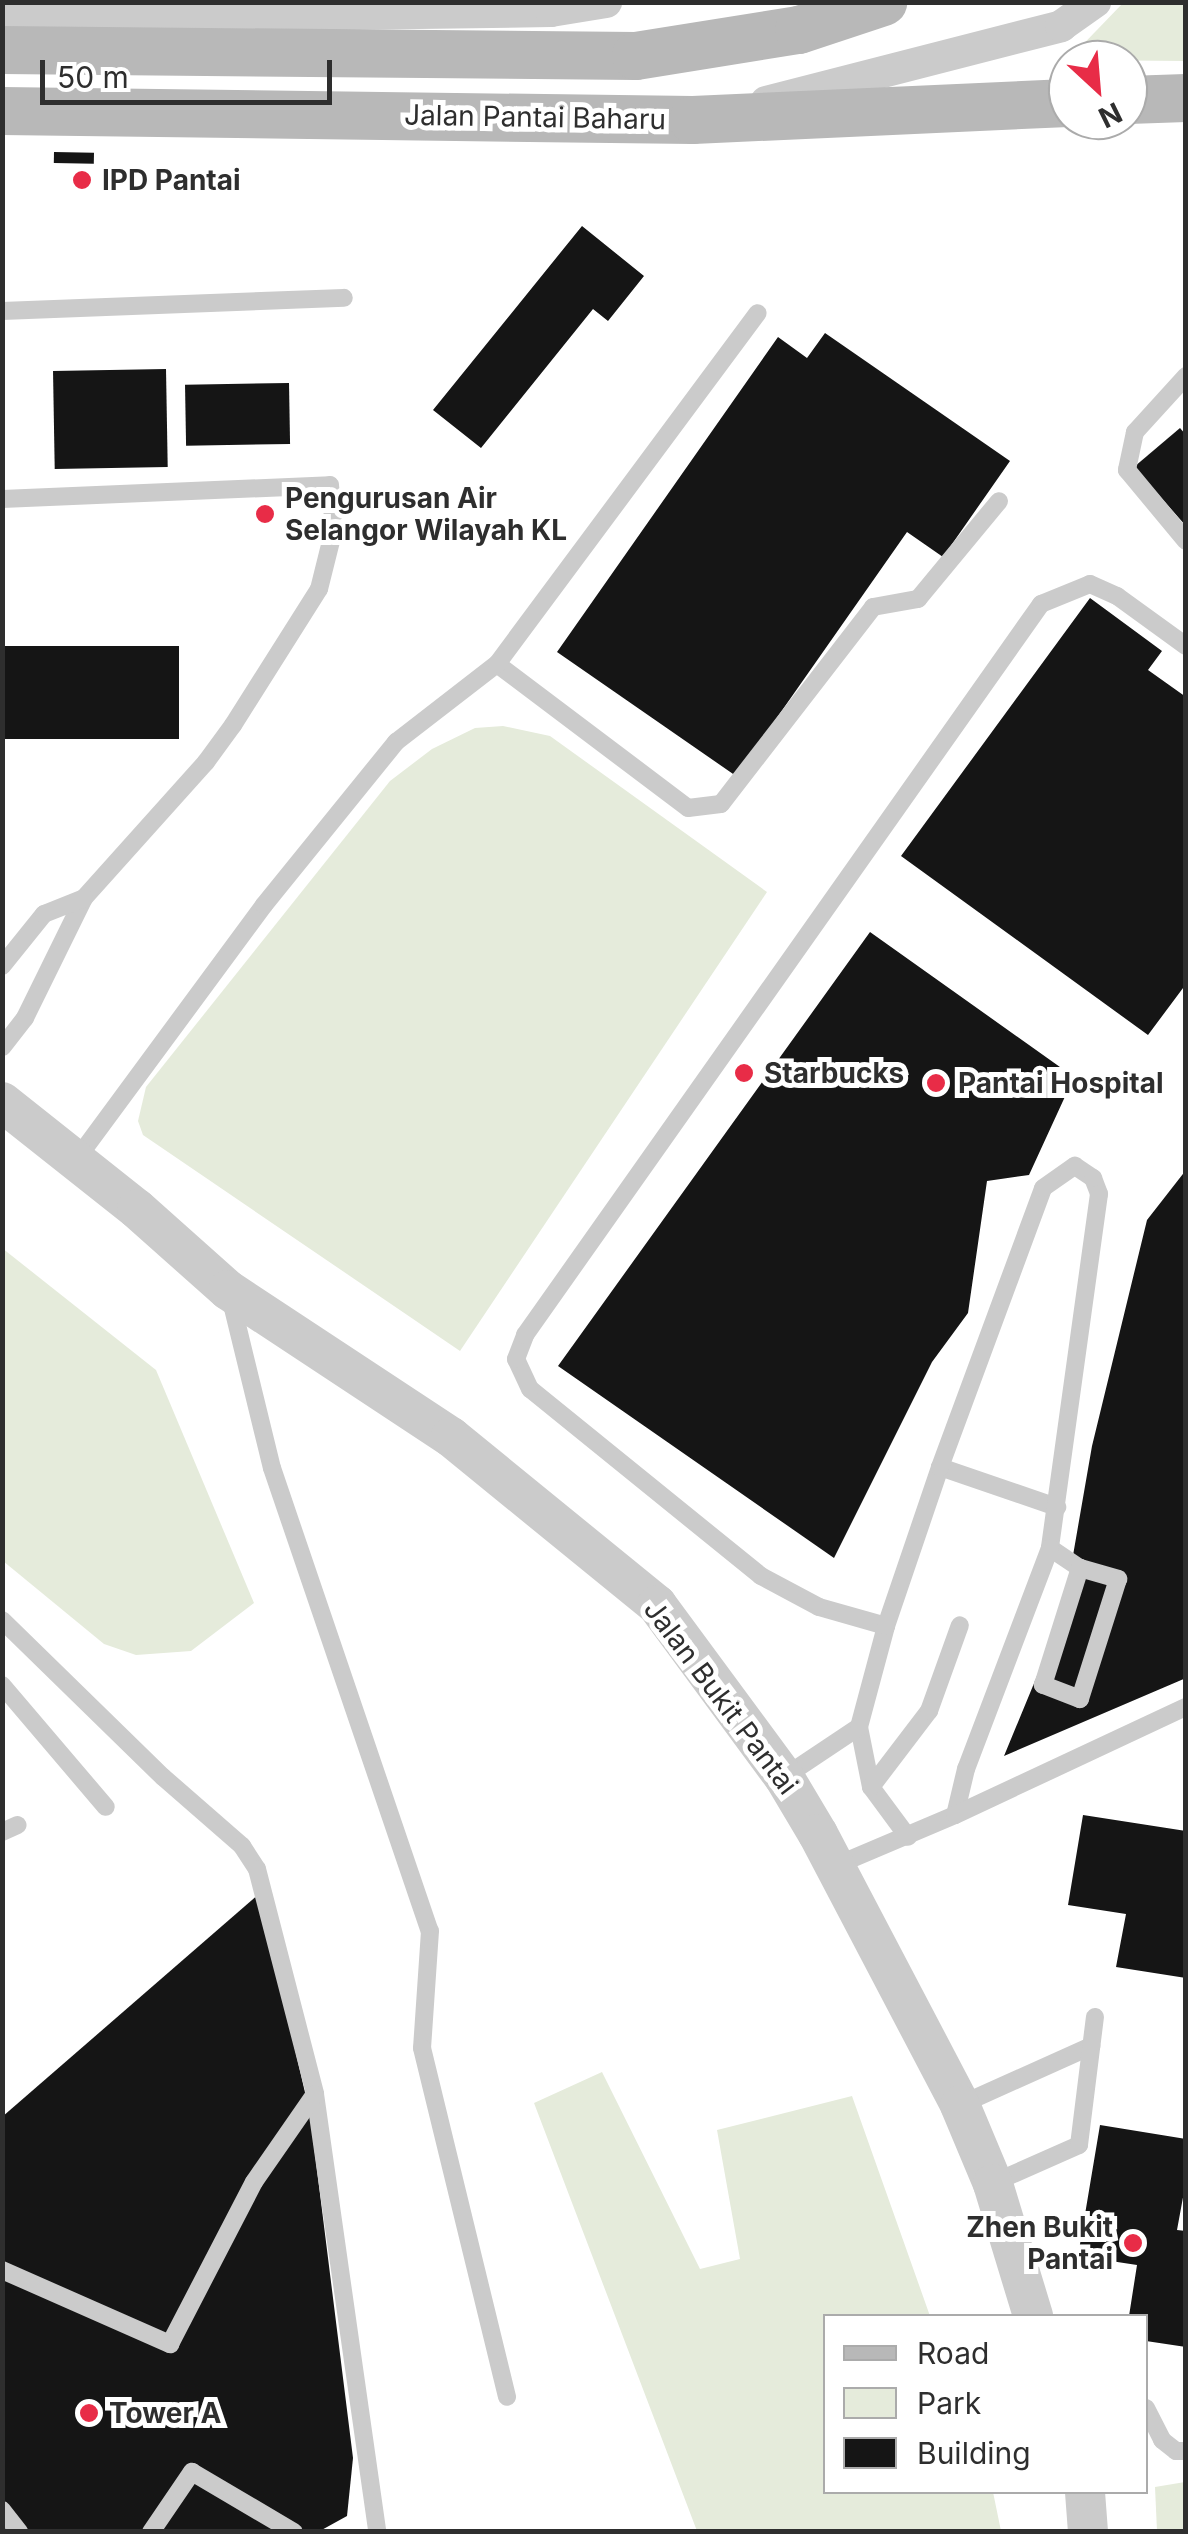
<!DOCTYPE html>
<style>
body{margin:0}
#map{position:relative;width:1188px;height:2534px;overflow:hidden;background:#fff;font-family:Inter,sans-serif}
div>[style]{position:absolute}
.green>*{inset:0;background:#e5ebdb}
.building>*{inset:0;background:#151515;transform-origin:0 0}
.service>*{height:18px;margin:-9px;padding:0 9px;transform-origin:9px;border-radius:9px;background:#cbcbcb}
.minor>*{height:32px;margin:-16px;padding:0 16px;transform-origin:16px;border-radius:16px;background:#cbcbcb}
.tertiary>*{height:40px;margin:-20px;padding:0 20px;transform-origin:20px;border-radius:20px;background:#cbcbcb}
.secondary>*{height:48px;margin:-24px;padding:0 24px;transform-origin:24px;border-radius:24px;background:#b8b8b8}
.dots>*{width:28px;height:28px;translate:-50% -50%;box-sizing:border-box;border:5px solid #fff;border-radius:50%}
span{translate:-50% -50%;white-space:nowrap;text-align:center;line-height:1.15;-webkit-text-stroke:10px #fff;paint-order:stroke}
.street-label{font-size:28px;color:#2e2e2e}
.poi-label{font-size:28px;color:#2e2e2e;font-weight:700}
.left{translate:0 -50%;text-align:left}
.right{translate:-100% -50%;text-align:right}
.frame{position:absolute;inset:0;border:5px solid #2e2e2e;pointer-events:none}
.legend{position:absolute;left:823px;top:2314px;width:325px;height:180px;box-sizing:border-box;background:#fff;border:2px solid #ababab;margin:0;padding:12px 18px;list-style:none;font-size:30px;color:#2e2e2e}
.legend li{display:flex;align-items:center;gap:20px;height:50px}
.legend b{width:50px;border:2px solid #ababab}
.north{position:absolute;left:1048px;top:40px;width:100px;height:100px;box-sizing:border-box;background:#fff;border:2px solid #ababab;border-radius:50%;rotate:154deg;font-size:28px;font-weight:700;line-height:40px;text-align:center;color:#2e2e2e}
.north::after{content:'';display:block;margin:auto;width:35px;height:45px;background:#e82c47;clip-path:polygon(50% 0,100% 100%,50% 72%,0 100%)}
.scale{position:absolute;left:40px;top:60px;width:292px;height:45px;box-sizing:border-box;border:5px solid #2e2e2e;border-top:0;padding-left:12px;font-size:30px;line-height:35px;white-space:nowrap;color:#2e2e2e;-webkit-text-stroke:8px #fff;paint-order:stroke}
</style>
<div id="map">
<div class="green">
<div style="clip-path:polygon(1123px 3px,1185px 3px,1185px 61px,1068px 60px)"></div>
<div style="clip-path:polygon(503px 726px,550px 736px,767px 892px,460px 1351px,143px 1135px,138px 1121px,146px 1087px,390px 781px,432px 749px,475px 728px)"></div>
<div style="clip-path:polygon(2px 1248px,156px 1370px,254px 1603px,191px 1651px,136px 1655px,104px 1644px,3px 1561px)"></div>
<div style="clip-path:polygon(602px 2072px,700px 2269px,740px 2259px,717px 2130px,852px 2096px,930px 2316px,826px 2316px,826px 2492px,993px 2492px,1001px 2531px,697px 2531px,534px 2103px)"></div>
<div style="clip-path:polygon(1185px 2482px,1185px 2531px,1157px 2531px,1155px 2487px)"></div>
</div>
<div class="building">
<div style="left:54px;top:152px;width:40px;height:11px;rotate:1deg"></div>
<div style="clip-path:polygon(582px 226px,644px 276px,608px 321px,593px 309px,481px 448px,433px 410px)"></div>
<div style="clip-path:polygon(825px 333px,1010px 461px,943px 557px,907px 532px,736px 776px,557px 652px,778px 337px,807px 358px)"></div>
<div style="left:166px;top:369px;width:98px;height:113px;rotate:89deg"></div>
<div style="left:289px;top:383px;width:61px;height:104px;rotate:89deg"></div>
<div style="clip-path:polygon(1180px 428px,1186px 435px,1186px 526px,1134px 467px)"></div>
<div style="clip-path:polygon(1090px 598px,1162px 651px,1148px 670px,1186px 697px,1186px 984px,1148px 1035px,901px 856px)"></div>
<div style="left:2px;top:646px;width:177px;height:93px"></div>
<div style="clip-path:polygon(870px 932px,1074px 1077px,1029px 1175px,987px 1181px,968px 1313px,932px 1362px,834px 1558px,558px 1366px)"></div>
<div style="clip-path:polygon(1186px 1170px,1186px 1678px,1004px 1756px,1063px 1613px,1092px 1446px,1147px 1220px)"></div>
<div style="clip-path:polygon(1083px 1815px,1186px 1831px,1186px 1978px,1116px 1967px,1126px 1914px,1068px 1905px)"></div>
<div style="clip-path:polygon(259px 1894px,310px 2114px,353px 2458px,347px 2516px,318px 2532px,2px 2532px,2px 2117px)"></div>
<div style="clip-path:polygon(1100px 2125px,1186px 2139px,1186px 2181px,1177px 2230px,1186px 2231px,1186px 2347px,1146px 2341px,1146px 2316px,1129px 2316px,1137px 2265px,1078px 2256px)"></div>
</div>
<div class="service">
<div style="left:2px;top:311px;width:342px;rotate:-2.2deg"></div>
<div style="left:1186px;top:376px;width:76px;rotate:132.3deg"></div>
<div style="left:1135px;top:432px;width:39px;rotate:102deg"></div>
<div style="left:1127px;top:470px;width:92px;rotate:50.3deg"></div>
<div style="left:2px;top:499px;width:328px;rotate:-2.4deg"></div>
<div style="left:330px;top:485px;width:44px;rotate:84.8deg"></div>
<div style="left:334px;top:529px;width:62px;rotate:104deg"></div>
<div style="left:319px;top:589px;width:161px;rotate:122.3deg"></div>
<div style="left:233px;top:725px;width:46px;rotate:126.1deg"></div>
<div style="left:206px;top:762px;width:183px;rotate:131.9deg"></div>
<div style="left:84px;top:898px;width:134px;rotate:116.2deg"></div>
<div style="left:25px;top:1018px;width:37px;rotate:128deg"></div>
<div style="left:497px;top:664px;width:239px;rotate:37deg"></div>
<div style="left:688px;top:808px;width:33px;rotate:-7deg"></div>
<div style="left:721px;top:804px;width:249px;rotate:-52.3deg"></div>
<div style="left:873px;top:607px;width:46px;rotate:-10.1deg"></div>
<div style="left:918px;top:599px;width:127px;rotate:-50.4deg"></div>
<div style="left:2px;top:966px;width:67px;rotate:-51.1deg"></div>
<div style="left:44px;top:914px;width:43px;rotate:-21.8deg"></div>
<div style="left:76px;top:1160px;width:317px;rotate:-53.6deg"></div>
<div style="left:264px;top:905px;width:210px;rotate:-51deg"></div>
<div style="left:396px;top:742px;width:128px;rotate:-37.7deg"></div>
<div style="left:497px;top:664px;width:437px;rotate:-53.4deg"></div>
<div style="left:230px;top:1296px;width:177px;rotate:76.3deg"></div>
<div style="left:272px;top:1468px;width:489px;rotate:71.2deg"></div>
<div style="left:430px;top:1931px;width:117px;rotate:93.9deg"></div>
<div style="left:422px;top:2048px;width:359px;rotate:76.3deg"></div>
<div style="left:940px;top:1467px;width:124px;rotate:18.9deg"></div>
<div style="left:1050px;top:1548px;width:36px;rotate:34deg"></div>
<div style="left:1080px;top:1568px;width:40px;rotate:16deg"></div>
<div style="left:1118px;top:1579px;width:126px;rotate:107.6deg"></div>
<div style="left:1080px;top:1699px;width:40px;rotate:-159deg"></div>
<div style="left:1043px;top:1685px;width:123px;rotate:-72.5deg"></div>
<div style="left:2px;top:1620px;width:225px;rotate:44.3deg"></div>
<div style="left:163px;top:1777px;width:105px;rotate:41.1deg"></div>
<div style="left:242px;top:1846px;width:27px;rotate:57deg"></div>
<div style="left:257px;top:1869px;width:232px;rotate:75.5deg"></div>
<div style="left:315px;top:2094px;width:442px;rotate:81.9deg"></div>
<div style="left:886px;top:1626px;width:70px;rotate:-164.2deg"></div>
<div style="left:819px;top:1607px;width:66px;rotate:-151.9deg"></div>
<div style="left:761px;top:1576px;width:297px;rotate:-141deg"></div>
<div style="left:530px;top:1389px;width:33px;rotate:-115deg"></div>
<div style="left:516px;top:1359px;width:26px;rotate:-69deg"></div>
<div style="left:525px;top:1335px;width:895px;rotate:-54.78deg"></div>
<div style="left:1041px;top:604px;width:53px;rotate:-22.2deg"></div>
<div style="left:1090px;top:584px;width:30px;rotate:24deg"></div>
<div style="left:1117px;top:596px;width:85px;rotate:35.9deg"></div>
<div style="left:2px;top:1685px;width:160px;rotate:49.6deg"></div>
<div style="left:859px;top:1727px;width:61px;rotate:78.7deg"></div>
<div style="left:871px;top:1787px;width:62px;rotate:53.5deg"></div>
<div style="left:784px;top:1777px;width:90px;rotate:-33.7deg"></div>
<div style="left:859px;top:1727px;width:105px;rotate:-75deg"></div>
<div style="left:886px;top:1626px;width:168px;rotate:-71.2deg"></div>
<div style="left:940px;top:1467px;width:297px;rotate:-69.7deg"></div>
<div style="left:1043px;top:1188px;width:39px;rotate:-35deg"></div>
<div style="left:1075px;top:1166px;width:22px;rotate:34deg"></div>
<div style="left:1093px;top:1178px;width:17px;rotate:69deg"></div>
<div style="left:1099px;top:1194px;width:357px;rotate:97.9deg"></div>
<div style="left:1050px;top:1548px;width:236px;rotate:110.8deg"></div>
<div style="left:966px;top:1769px;width:47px;rotate:103.4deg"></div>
<div style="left:955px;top:1815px;width:130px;rotate:157deg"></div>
<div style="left:871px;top:1787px;width:96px;rotate:-52.7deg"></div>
<div style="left:929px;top:1711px;width:91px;rotate:-70.2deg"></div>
<div style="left:955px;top:1815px;width:255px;rotate:-25.1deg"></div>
<div style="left:2px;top:1832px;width:17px;rotate:-24deg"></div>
<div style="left:960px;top:2105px;width:144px;rotate:-24.2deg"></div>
<div style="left:993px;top:2183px;width:94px;rotate:-23.8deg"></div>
<div style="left:1079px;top:2145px;width:129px;rotate:-82.9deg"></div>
<div style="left:2px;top:2270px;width:184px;rotate:23.8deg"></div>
<div style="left:170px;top:2344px;width:182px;rotate:-62.6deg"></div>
<div style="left:254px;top:2182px;width:107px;rotate:-55.3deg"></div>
<div style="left:1146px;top:2408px;width:36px;rotate:63deg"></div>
<div style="left:1162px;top:2440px;width:18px;rotate:38deg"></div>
<div style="left:1176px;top:2451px;width:10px"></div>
<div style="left:2px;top:2510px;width:28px;rotate:52deg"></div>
<div style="left:151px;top:2532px;width:73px;rotate:-55.7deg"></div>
<div style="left:192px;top:2472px;width:118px;rotate:30.5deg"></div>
</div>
<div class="minor">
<div style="left:2px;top:19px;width:549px;rotate:-0.83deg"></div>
<div style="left:551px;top:11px;width:56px;rotate:-9.3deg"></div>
<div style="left:766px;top:102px;width:305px;rotate:-14.4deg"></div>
<div style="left:1061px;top:26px;width:42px;rotate:-35.2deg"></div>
</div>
<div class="tertiary">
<div style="left:2px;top:1102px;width:172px;rotate:38.4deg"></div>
<div style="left:137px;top:1209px;width:122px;rotate:41.7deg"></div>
<div style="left:228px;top:1290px;width:267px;rotate:33.4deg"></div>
<div style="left:451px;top:1437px;width:266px;rotate:39.2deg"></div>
<div style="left:657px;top:1605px;width:214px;rotate:53.6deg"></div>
<div style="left:784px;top:1777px;width:66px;rotate:59.2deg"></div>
<div style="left:818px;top:1834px;width:306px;rotate:62.3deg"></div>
<div style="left:960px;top:2105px;width:86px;rotate:67.3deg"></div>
<div style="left:993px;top:2184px;width:138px;rotate:73.1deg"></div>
<div style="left:1085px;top:2492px;width:40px;rotate:85.7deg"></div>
</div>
<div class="secondary">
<div style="left:2px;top:50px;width:634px;rotate:0.54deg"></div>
<div style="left:636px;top:56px;width:165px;rotate:-9.1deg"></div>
<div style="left:799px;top:30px;width:89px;rotate:-18.4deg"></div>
<div style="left:1128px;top:100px;width:58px;rotate:-2deg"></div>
<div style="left:2px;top:111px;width:691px;rotate:0.75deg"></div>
<div style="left:693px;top:120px;width:375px;rotate:-2.6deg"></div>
</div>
<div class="dots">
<div style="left:82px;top:180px;background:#e82c47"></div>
<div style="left:265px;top:514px;background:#e82c47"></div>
<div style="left:744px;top:1073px;background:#e82c47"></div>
<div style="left:936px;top:1083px;background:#e82c47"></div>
<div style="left:1133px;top:2243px;background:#e82c47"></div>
<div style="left:89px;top:2413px;background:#e82c47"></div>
</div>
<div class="street-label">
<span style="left:535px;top:117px;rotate:1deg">Jalan Pantai Baharu</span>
<span style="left:721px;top:1697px;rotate:53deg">Jalan Bukit Pantai</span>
</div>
<div class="poi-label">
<span class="left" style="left:102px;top:180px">IPD Pantai</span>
<span class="left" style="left:285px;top:514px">Pengurusan Air<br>Selangor Wilayah KL</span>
<span class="left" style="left:764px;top:1073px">Starbucks</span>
<span class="left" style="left:958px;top:1083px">Pantai Hospital</span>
<span class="right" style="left:1113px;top:2243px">Zhen Bukit<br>Pantai</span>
<span class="left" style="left:109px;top:2413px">Tower A</span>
</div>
<div class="frame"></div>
<ul class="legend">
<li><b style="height:12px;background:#b8b8b8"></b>Road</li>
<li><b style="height:28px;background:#e5ebdb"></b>Park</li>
<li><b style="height:28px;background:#151515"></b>Building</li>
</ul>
<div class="north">N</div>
<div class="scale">50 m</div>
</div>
